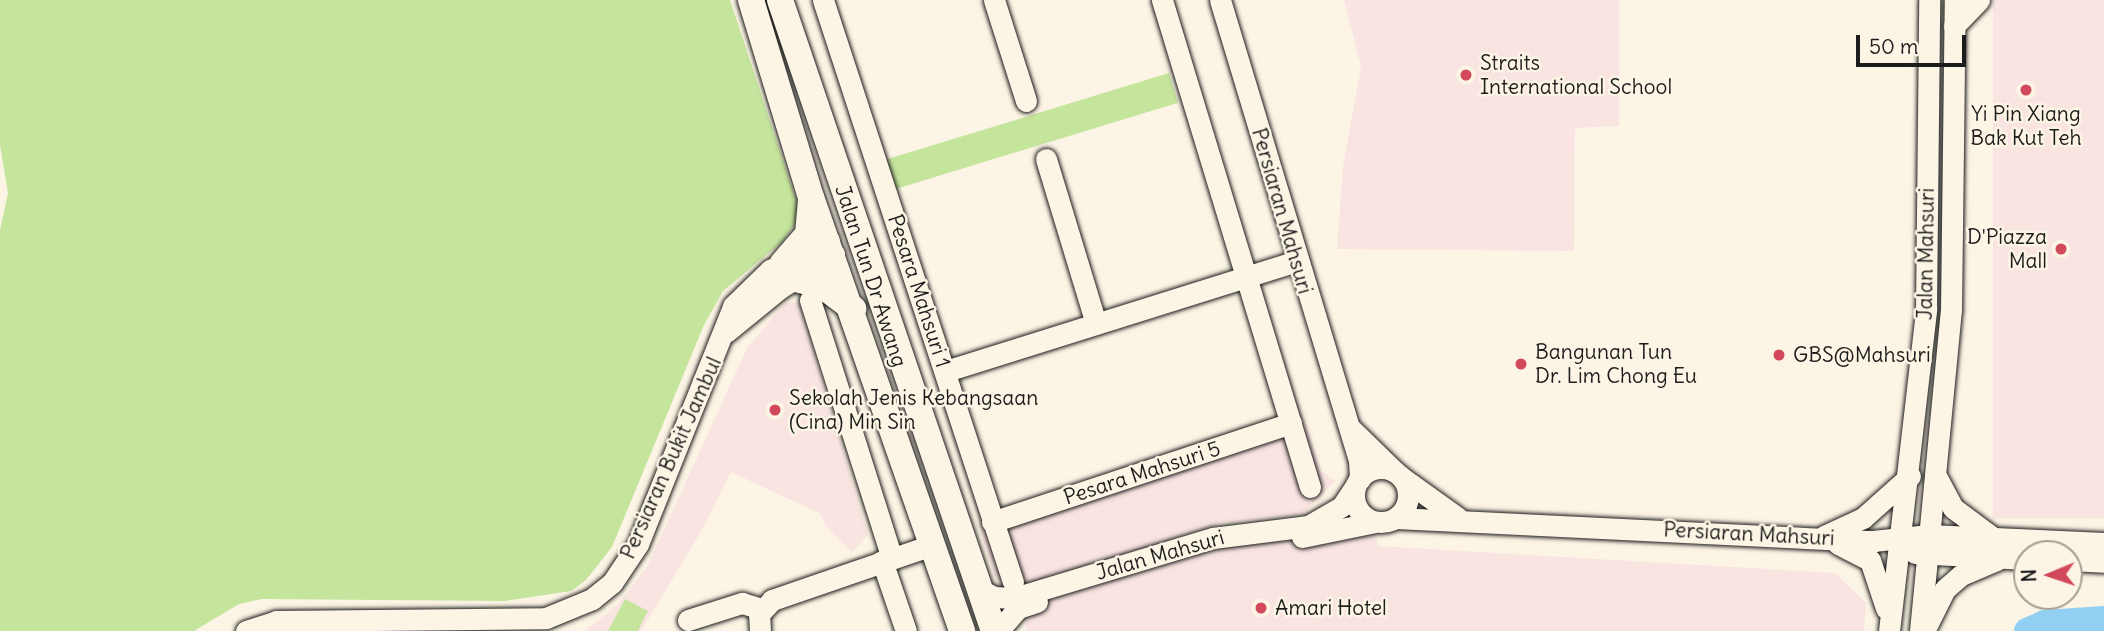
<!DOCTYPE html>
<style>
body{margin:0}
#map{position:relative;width:2104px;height:631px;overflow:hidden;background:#fcf5e5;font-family:Delius,sans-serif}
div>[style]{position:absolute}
.built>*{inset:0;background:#f9e4e1;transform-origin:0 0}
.green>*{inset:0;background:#c5e49c;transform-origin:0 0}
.river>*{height:26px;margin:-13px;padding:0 13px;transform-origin:13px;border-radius:13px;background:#91d0f2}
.roads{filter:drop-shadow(0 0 2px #1c1c1c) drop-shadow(0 0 2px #1c1c1c)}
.minor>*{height:21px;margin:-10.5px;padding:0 10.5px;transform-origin:10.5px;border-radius:10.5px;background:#fcf5e5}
.minor>.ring{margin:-10.5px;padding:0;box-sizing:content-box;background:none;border:21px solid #fcf5e5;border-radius:50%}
.major>*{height:26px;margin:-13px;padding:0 13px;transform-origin:13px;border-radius:13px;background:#fcf5e5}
.dots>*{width:19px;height:19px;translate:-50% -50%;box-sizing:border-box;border:4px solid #fcf5e5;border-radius:50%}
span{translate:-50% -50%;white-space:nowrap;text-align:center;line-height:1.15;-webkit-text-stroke:5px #fcf5e5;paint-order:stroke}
.poi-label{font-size:21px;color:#1c1c1c}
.left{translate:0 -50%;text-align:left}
.right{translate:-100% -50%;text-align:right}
.street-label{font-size:21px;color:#1c1c1c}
.north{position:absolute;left:2013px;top:540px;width:70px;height:70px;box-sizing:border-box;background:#fcf5e5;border:2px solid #a29e95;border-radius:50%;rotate:268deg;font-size:19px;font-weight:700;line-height:28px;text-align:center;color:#1c1c1c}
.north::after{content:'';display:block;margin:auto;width:24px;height:32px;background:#d1495b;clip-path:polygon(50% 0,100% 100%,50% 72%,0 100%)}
.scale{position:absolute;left:1856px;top:35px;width:110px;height:32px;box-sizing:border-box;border:4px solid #1c1c1c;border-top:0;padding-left:9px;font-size:21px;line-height:24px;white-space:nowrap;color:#1c1c1c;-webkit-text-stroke:5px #fcf5e5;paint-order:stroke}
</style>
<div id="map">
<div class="built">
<div style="clip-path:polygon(1344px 0,1619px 0,1619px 126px,1575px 128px,1574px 251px,1337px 249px,1343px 167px,1361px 67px)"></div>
<div style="left:1993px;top:0;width:111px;height:518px"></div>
<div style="clip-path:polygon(799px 302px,868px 535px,852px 552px,826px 527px,821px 514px,731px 472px,703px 528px,641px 631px,585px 631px,618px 604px,647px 567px,747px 348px,785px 303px)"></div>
<div style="clip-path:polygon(1306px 423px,1322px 472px,1335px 481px,1303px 514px,1219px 524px,1016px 589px,995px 577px,980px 531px)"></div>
<div style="clip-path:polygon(1354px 531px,1375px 533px,1378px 546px,1835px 573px,1866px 603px,1864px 631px,1027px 631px,1021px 606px,1228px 546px)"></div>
</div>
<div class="green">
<div style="clip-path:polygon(0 0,730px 0,801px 215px,783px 241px,723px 291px,704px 325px,612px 547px,586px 580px,571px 591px,505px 601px,262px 599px,239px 604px,194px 631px,0 631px,0 230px,8px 193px,0 145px)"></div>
<div style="left:1169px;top:73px;width:31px;height:296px;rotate:73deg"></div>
<div style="clip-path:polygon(625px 599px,648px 611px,638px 631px,608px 631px)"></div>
</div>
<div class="river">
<div style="left:2027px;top:631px;width:20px;rotate:-24deg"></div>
<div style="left:2045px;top:623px;width:59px;rotate:-3.9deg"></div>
</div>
<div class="roads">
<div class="minor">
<div style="left:823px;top:0;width:612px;rotate:71.92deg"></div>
<div style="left:994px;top:0;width:106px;rotate:72.4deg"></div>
<div style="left:1162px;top:0;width:509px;rotate:73.1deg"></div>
<div style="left:1220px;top:0;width:481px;rotate:73.2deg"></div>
<div style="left:1359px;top:460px;width:19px;rotate:87deg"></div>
<div style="left:1954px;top:26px;width:36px;rotate:-46deg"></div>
<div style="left:1046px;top:159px;width:172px;rotate:73.1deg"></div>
<div style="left:810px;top:300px;width:271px;rotate:72.4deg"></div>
<div style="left:726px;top:332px;width:70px;rotate:-39.2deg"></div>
<div style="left:780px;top:288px;width:64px;rotate:-32.2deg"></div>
<div style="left:946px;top:371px;width:368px;rotate:-17.4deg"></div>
<div style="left:1350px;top:428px;width:62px;rotate:44.3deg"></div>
<div class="ring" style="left:1354px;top:468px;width:33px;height:33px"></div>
<div style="left:1936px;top:476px;width:36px;rotate:62deg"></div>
<div style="left:1953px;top:508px;width:49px;rotate:36.6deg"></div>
<div style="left:1401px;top:477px;width:70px;rotate:35.7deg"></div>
<div style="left:1396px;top:518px;width:478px;rotate:2.8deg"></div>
<div style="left:1873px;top:541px;width:56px;rotate:-6.1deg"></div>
<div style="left:1929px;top:535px;width:175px;rotate:2.6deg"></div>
<div style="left:992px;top:522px;width:315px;rotate:-18.3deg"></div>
<div style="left:1824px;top:536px;width:43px;rotate:-24.8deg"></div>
<div style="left:1863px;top:518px;width:63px;rotate:-41.8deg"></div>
<div style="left:1302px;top:537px;width:75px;rotate:-11.6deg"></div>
<div style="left:1838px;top:544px;width:36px;rotate:27deg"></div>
<div style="left:1870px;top:560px;width:51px;rotate:71.6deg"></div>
<div style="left:1915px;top:553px;width:112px;rotate:3.1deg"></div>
<div style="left:2069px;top:560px;width:35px;rotate:3deg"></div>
<div style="left:882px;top:561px;width:74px;rotate:71.1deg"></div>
<div style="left:979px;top:589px;width:17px;rotate:28deg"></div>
<div style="left:994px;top:597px;width:20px;rotate:3deg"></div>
<div style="left:1014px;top:598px;width:208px;rotate:-16.8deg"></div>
<div style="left:1213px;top:538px;width:96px;rotate:-7.2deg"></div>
<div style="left:1308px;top:526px;width:39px;rotate:-30deg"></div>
<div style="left:1342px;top:506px;width:23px;rotate:-56deg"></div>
<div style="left:688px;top:620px;width:57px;rotate:-17.5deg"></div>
<div style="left:742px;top:603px;width:21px;rotate:17deg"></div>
<div style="left:1927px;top:625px;width:40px;rotate:-63.4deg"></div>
<div style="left:1945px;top:589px;width:21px;rotate:-41deg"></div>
<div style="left:1961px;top:575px;width:39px;rotate:-23deg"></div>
<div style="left:246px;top:631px;width:32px;rotate:-18deg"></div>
<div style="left:276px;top:621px;width:270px;rotate:-0.6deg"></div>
<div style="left:546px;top:618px;width:50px;rotate:-22.4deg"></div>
<div style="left:592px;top:599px;width:26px;rotate:-39deg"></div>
<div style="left:612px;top:583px;width:47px;rotate:-56.3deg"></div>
<div style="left:638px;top:544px;width:256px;rotate:-68.2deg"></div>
<div style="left:733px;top:306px;width:52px;rotate:-44.2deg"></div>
<div style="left:770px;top:270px;width:66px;rotate:-27deg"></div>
<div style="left:760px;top:631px;width:17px;rotate:-93deg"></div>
<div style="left:759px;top:614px;width:19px;rotate:-47deg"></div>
<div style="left:772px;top:600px;width:169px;rotate:-19deg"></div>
<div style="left:998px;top:631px;width:30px;rotate:-49deg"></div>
<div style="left:1018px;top:608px;width:20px;rotate:-18deg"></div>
<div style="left:1889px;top:631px;width:324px;rotate:-83.4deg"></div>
<div style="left:1926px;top:309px;width:309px;rotate:-89.4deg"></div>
<div style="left:1920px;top:631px;width:322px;rotate:-84.5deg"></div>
<div style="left:1951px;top:310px;width:310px;rotate:-89.3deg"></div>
</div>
<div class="major">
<div style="left:751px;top:0;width:206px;rotate:73.1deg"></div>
<div style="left:811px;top:197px;width:460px;rotate:70.8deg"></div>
<div style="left:780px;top:0;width:666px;rotate:71.27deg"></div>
<div style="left:783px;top:263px;width:38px;rotate:-49deg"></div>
<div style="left:808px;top:234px;width:32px;rotate:-85deg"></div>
<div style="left:796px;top:279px;width:28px;rotate:15deg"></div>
<div style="left:823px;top:286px;width:38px;rotate:37deg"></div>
</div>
</div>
<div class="dots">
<div style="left:1466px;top:75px;background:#d1495b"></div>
<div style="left:2026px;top:90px;background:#d1495b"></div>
<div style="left:2061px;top:249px;background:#d1495b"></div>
<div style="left:1779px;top:355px;background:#d1495b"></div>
<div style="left:1521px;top:364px;background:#d1495b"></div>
<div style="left:775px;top:410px;background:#d1495b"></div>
<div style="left:1261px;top:608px;background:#d1495b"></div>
</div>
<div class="poi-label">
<span class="left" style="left:1480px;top:75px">Straits<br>International School</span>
<span style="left:2026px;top:126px">Yi Pin Xiang<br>Bak Kut Teh</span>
<span class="right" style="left:2047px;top:249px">D'Piazza<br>Mall</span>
<span class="left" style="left:1535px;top:364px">Bangunan Tun<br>Dr. Lim Chong Eu</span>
<span class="left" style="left:1793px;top:355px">GBS@Mahsuri</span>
<span class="left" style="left:789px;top:410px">Sekolah Jenis Kebangsaan<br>(Cina) Min Sin</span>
<span class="left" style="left:1275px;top:608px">Amari Hotel</span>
</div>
<div class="street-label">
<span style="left:1282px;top:211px;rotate:74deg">Persiaran Mahsuri</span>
<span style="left:1926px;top:254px;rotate:-89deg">Jalan Mahsuri</span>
<span style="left:871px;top:276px;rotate:72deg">Jalan Tun Dr Awang</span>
<span style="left:919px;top:291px;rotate:72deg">Pesara Mahsuri 1</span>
<span style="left:671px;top:458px;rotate:-66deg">Persiaran Bukit Jambul</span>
<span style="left:1142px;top:473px;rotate:-18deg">Pesara Mahsuri 5</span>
<span style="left:1749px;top:534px;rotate:3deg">Persiaran Mahsuri</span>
<span style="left:1160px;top:555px;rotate:-16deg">Jalan Mahsuri</span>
</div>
<div class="north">N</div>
<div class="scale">50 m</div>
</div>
